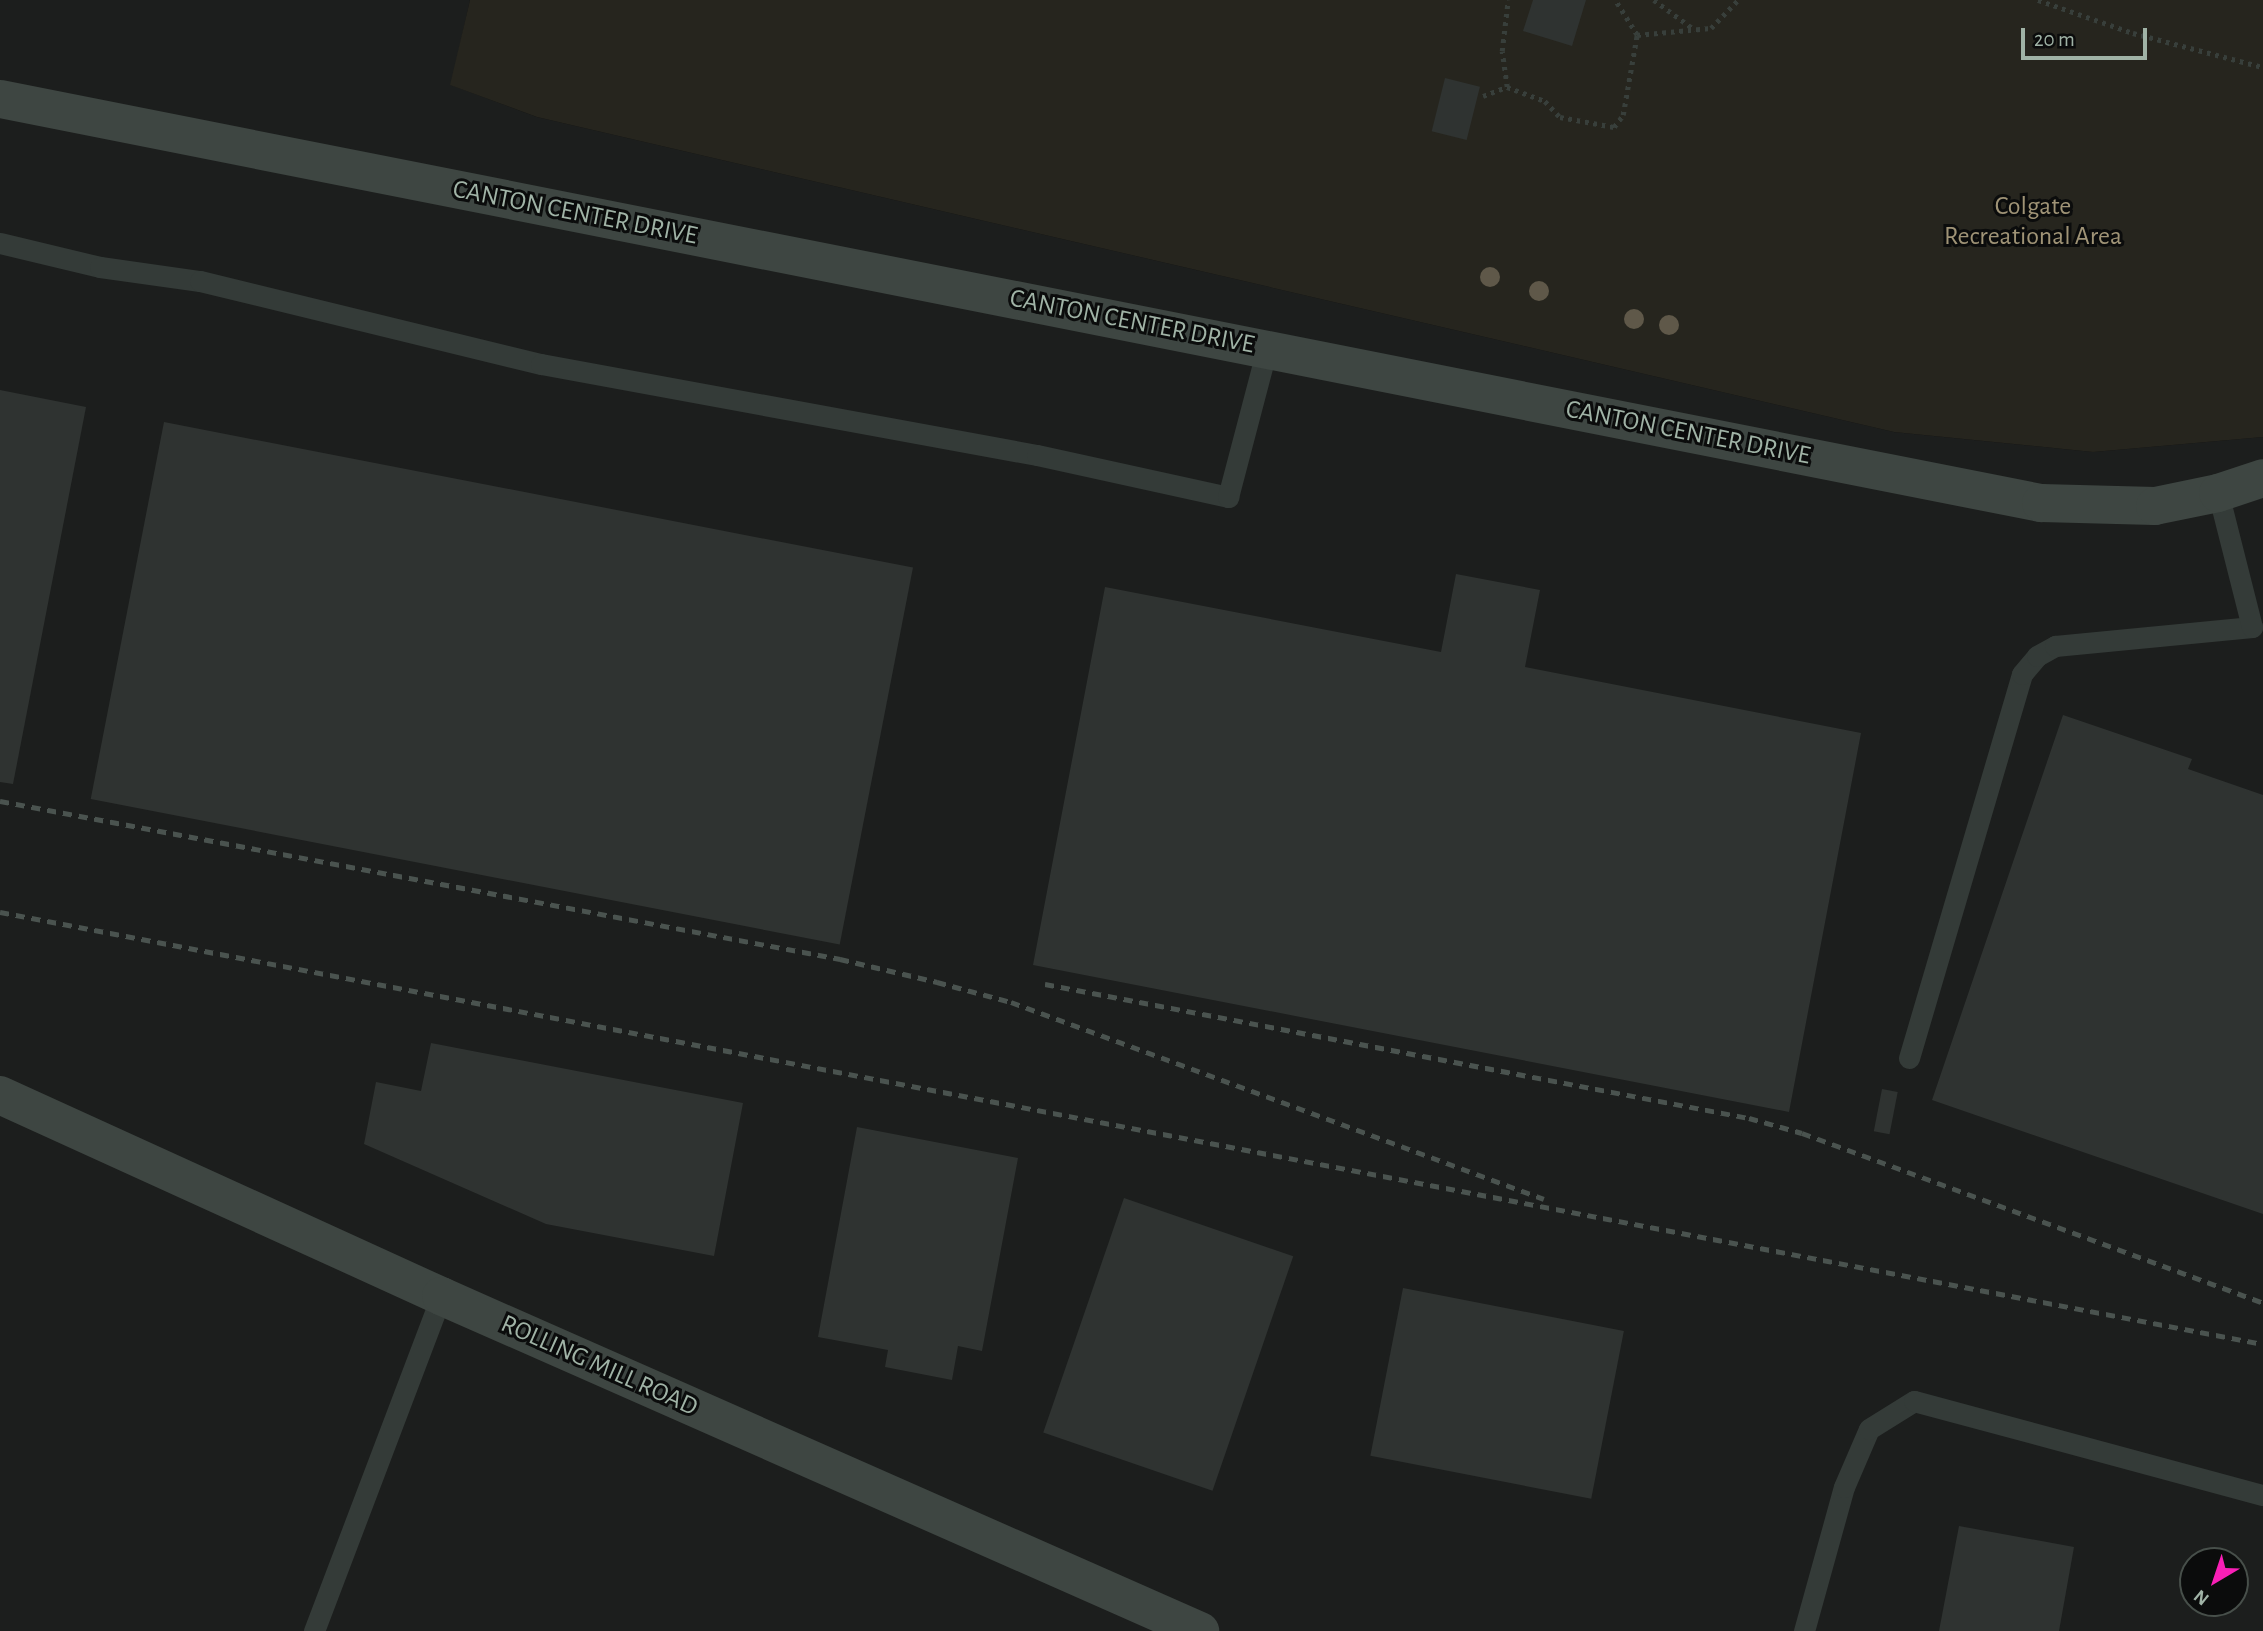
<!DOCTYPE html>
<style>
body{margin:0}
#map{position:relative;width:2263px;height:1631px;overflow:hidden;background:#101111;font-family:"Alegreya Sans",sans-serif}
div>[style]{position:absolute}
.built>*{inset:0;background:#1c1e1d}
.green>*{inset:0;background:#26251e}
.building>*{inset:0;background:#2f3331;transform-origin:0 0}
.path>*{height:4.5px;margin-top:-2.25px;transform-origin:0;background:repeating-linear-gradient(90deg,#383f3b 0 3.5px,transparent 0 8.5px)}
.lane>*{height:21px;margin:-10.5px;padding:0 10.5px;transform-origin:10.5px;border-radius:10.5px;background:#343b38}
.secondary>*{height:38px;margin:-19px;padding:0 19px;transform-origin:19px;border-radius:19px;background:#3e4642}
.rail>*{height:5px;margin-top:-2.5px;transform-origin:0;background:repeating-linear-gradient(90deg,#4a534f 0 9px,transparent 0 16px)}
.trees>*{width:20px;height:20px;margin:-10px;border-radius:50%;background:#5f5849}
span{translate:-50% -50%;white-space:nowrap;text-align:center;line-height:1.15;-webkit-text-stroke:6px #0b0c0c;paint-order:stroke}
.park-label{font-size:26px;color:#9f9376}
.street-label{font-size:26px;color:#a0b3a6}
.north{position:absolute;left:2179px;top:1547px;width:70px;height:70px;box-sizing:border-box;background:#0b0c0c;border:2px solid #474f4a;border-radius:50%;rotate:219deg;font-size:19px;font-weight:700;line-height:28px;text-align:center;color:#a0b3a6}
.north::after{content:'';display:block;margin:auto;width:24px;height:32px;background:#f91fb6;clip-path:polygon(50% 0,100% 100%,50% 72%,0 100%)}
.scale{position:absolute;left:2021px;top:28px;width:126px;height:32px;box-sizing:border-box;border:4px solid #a0b3a6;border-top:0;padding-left:9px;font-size:21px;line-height:24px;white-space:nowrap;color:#a0b3a6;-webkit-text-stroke:5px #0b0c0c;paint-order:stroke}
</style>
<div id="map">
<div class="built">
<div style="clip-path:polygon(evenodd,0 0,470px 0,451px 85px,537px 117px,1894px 432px,2093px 452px,2263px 437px,2263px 1631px,0 1631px,0 0,2193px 1561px,2235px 1561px,2235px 1603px,2193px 1603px,2193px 1561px)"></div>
</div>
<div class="green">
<div style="clip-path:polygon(470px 0,2263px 0,2263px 437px,2093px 452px,1894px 432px,537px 117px,450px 85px)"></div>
</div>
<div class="building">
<div style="clip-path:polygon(1533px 0,1586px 0,1572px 46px,1523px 31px)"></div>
<div style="left:1445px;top:78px;width:36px;height:55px;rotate:14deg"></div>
<div style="clip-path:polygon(0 390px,86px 407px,13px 784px,0 782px)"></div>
<div style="left:164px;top:422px;width:763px;height:384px;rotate:11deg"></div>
<div style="clip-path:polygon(1456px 574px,1540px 590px,1525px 667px,1861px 733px,1789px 1112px,1033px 965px,1105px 587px,1441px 652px)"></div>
<div style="clip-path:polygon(2063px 715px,2192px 759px,2188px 769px,2263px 795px,2263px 1214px,1932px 1100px)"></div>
<div style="clip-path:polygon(431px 1043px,743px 1103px,714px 1256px,546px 1224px,364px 1144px,376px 1082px,421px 1091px)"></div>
<div style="left:1882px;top:1089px;width:16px;height:43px;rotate:11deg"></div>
<div style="clip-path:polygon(857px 1127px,1018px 1158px,982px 1351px,958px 1346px,952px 1380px,885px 1367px,888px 1350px,818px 1337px)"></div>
<div style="left:1124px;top:1198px;width:179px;height:248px;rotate:19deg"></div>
<div style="left:1403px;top:1288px;width:225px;height:171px;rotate:11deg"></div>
<div style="clip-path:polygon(1959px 1526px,2074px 1547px,2059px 1631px,1939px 1631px)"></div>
</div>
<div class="path">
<div style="left:1654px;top:0;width:51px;rotate:36.2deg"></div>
<div style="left:2038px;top:0;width:101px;rotate:19.2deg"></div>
<div style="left:2133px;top:33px;width:134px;rotate:14.7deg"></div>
<div style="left:1637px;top:35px;width:74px;rotate:-5.4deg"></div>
<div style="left:1711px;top:28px;width:39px;rotate:-46deg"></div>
<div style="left:1507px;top:87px;width:36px;rotate:-98deg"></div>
<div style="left:1502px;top:51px;width:51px;rotate:-83.3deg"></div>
<div style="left:1483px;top:96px;width:26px;rotate:-21deg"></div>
<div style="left:1507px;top:87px;width:40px;rotate:20.2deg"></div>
<div style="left:1545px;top:101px;width:22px;rotate:47deg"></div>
<div style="left:1560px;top:117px;width:55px;rotate:10.5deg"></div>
<div style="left:1614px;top:127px;width:15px;rotate:-53deg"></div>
<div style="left:1623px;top:115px;width:81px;rotate:-80.1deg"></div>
<div style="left:1637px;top:35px;width:41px;rotate:-122.2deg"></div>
</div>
<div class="lane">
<div style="left:0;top:243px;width:103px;rotate:13.5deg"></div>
<div style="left:100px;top:267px;width:101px;rotate:8deg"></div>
<div style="left:200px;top:281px;width:351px;rotate:13.7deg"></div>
<div style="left:541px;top:364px;width:504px;rotate:10.4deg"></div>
<div style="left:1037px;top:455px;width:196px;rotate:12.4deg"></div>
<div style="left:1228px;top:497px;width:154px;rotate:-75.3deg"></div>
<div style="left:1909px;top:1058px;width:400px;rotate:-73.6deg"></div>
<div style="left:2022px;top:674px;width:23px;rotate:-50deg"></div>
<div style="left:2037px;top:656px;width:21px;rotate:-29deg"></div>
<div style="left:2055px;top:646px;width:198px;rotate:-5.5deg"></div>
<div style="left:2252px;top:627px;width:138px;rotate:-104.2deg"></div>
<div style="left:314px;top:1631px;width:358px;rotate:-69.2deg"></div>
<div style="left:1804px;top:1631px;width:149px;rotate:-74.5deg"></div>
<div style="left:1844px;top:1487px;width:63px;rotate:-66.7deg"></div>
<div style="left:1869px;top:1429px;width:53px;rotate:-31.9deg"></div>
<div style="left:1914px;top:1401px;width:361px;rotate:15.1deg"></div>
</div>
<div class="secondary">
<div style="left:0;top:99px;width:2081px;rotate:11.2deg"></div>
<div style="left:2041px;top:503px;width:114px;rotate:1.5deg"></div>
<div style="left:2155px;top:506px;width:64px;rotate:-11.7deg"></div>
<div style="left:2218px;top:493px;width:47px;rotate:-18.4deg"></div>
<div style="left:0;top:1095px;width:485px;rotate:24.5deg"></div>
<div style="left:441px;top:1296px;width:830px;rotate:23.82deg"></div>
</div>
<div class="rail">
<div style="left:0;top:801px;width:855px;rotate:10.65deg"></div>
<div style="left:840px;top:959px;width:100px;rotate:13.3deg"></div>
<div style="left:937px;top:982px;width:77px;rotate:15.1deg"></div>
<div style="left:1011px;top:1002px;width:568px;rotate:20.28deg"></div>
<div style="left:0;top:912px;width:2304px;rotate:10.81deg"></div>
<div style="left:1045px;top:984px;width:717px;rotate:10.78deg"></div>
<div style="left:1749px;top:1118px;width:55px;rotate:15.8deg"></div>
<div style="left:1802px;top:1133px;width:491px;rotate:20.2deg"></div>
</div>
<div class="trees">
<div style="left:1490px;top:277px"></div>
<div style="left:1539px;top:291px"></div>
<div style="left:1634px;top:319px"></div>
<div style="left:1669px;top:325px"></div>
</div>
<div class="park-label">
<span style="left:2033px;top:222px">Colgate<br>Recreational Area</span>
</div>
<div class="street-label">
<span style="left:575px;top:213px;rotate:11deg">CANTON CENTER DRIVE</span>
<span style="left:1132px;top:322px;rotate:11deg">CANTON CENTER DRIVE</span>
<span style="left:1688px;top:433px;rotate:11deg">CANTON CENTER DRIVE</span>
<span style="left:599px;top:1366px;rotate:24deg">ROLLING MILL ROAD</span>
</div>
<div class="north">N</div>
<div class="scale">20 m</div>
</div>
